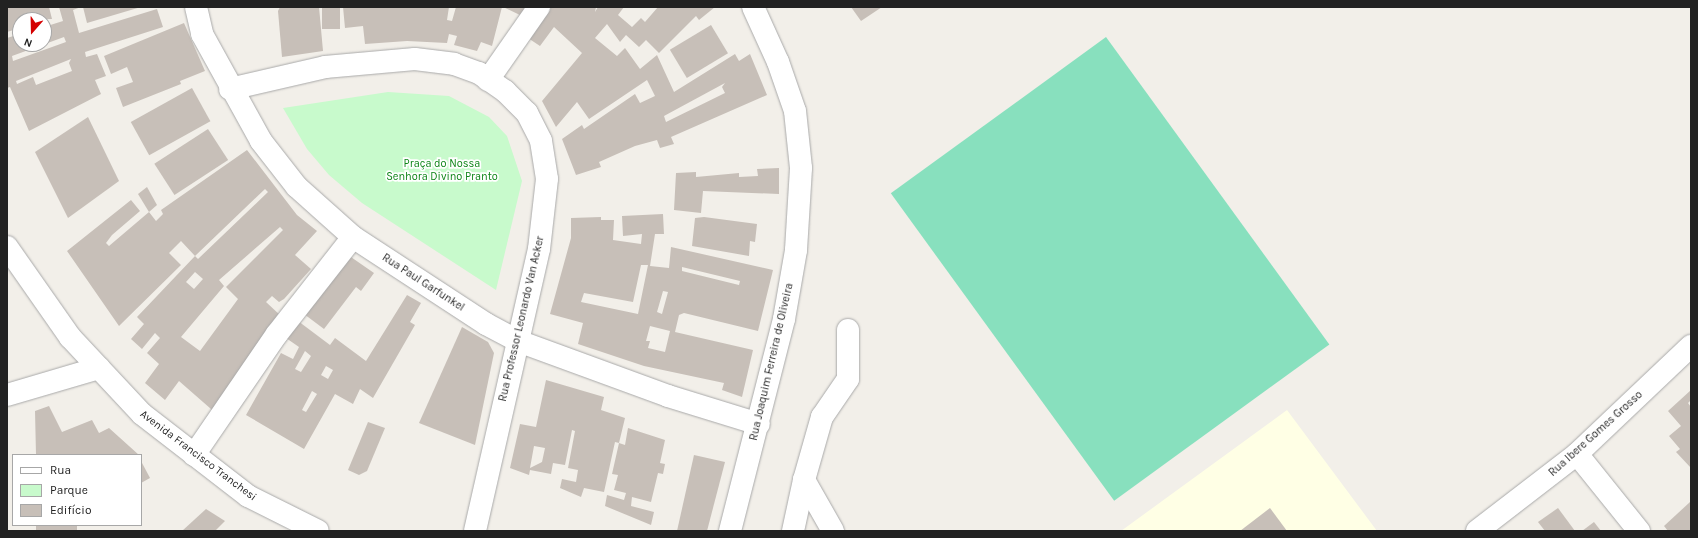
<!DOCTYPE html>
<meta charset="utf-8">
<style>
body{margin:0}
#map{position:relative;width:1698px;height:538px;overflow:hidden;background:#f2efe9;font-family:Karla,sans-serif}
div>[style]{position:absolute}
.education>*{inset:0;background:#ffffe5}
.park>*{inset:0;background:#c8facc}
.pitch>*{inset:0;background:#88e0be;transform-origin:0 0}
.building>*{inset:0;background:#c7bfb8;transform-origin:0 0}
.roads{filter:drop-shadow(0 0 1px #a9a9a9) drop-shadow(0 0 1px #a9a9a9)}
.minor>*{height:22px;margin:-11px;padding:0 11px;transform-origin:11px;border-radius:11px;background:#fff}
span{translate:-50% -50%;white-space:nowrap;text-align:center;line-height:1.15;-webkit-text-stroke:3.5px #fff;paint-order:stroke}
.park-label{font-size:11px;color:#0c8416}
.street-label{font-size:11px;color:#222}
.frame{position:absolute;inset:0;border:8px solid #222;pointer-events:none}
.legend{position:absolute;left:12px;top:454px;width:130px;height:72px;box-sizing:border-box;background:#fff;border:1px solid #a7a7a7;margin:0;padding:5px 7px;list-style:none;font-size:12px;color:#222}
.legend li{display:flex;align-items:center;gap:8px;height:20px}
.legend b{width:20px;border:1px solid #a7a7a7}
.north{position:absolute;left:12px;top:12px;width:40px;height:40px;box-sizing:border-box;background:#fff;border:1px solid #a7a7a7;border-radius:50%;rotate:200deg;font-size:11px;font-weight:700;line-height:16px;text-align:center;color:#222}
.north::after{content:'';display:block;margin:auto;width:14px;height:18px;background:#d40000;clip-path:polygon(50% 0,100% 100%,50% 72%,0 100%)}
</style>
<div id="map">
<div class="education">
<div style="clip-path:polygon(1287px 410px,1377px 531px,1121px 531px)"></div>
</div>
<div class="park">
<div style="clip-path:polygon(388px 92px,449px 96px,489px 117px,507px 136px,522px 181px,496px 290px,362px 203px,329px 175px,307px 149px,283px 108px)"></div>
</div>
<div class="pitch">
<div style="left:1106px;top:37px;width:380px;height:266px;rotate:54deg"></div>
</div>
<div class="building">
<div style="clip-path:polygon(7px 7px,49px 7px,52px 19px,20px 20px,20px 28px,7px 32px)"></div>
<div style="clip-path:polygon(evenodd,59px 7px,81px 7px,73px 10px,79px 33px,157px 9px,163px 27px,85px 52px,86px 57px,97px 54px,106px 76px,95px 80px,101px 94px,29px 131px,10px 87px,7px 88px,7px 38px,20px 34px,20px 44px,44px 44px,44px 27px,63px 21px,59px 7px,64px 37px,66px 42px,13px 61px,12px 56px,64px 37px,59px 7px,71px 59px,69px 63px,72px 71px,36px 85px,33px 77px,17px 84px,16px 81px,71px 59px)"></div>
<div style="clip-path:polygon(83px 7px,141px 7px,87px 23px)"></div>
<div style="clip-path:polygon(280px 7px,319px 7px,323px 51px,282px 57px,278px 11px)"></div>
<div style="left:322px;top:7px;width:18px;height:22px"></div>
<div style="clip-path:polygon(343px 7px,449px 7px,447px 20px,452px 21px,456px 7px,502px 7px,492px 46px,481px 42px,477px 51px,454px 45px,457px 36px,449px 34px,447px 43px,407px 41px,365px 44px,363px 26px,345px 28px)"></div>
<div style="clip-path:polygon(503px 7px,528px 7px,522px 16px)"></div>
<div style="clip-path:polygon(evenodd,544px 7px,596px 7px,595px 12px,598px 7px,624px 7px,618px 15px,632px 27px,641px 18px,645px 22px,658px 7px,715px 7px,699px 20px,696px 16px,659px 53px,646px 40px,639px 47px,626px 35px,620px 42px,607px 24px,595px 38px,617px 56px,625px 48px,640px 69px,657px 55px,674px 92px,735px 54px,739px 61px,750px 54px,767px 95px,671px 137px,674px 144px,660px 148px,657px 140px,635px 146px,599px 162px,601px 167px,576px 175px,562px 139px,582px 125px,584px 129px,635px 94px,640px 103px,655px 96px,647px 80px,589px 119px,577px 102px,556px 127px,542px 101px,582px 53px,554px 27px,540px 46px,525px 36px,544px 7px,725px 83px,722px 87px,725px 93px,666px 122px,664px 116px,725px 83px)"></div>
<div style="clip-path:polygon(851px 7px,882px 7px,861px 21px)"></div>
<div style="clip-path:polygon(184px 23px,205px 71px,180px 81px,181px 84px,123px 107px,116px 88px,133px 82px,127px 67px,111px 74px,104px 56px)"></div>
<div style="left:711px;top:25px;width:33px;height:48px;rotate:59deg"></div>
<div style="left:192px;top:88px;width:38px;height:70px;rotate:61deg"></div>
<div style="clip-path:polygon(88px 117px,119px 181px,68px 218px,35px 152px)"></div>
<div style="left:208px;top:129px;width:37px;height:64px;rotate:57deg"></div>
<div style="clip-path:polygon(evenodd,247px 150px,297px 215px,317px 231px,295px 255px,311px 269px,284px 299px,279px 302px,272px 296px,266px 302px,281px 316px,219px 416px,179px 381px,165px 400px,145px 383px,159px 364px,147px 353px,160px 338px,155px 333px,142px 349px,131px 339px,144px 324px,137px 317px,195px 256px,198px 259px,268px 192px,265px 189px,195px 256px,181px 241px,169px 253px,181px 265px,119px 326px,67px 251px,131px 200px,140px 211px,112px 235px,106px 243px,109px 246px,149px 212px,156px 221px,163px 214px,161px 210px,247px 150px,280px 227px,283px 230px,226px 287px,238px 299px,200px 351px,181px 337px,224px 286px,219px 280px,280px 227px,247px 150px,195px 272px,203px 279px,194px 289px,186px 282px,195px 272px)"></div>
<div style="clip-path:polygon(779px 168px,779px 194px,703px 191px,701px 213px,674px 210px,676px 173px,696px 172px,696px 177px,739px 173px,739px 177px,758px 176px,757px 169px)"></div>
<div style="clip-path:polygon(147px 187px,157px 205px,149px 212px,138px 194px)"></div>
<div style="clip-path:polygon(evenodd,663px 214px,664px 234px,655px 234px,650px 266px,669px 268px,671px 247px,773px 270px,758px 331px,684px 313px,679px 315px,675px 332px,753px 350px,742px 397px,722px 390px,724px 383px,644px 366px,578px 344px,583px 323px,550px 314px,571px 238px,571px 218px,601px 217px,601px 220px,614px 220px,613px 240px,641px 244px,642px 234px,623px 236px,622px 216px,663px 214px,641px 265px,648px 265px,638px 314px,581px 302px,584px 293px,633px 302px,641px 265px,663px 214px,682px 267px,740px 281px,739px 285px,682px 271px,682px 267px,663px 214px,663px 291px,668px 292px,662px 314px,657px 312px,663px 291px,663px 214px,650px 326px,670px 331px,665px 352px,648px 348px,650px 341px,646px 341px,650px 326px)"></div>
<div style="clip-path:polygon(704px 217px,757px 224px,755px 242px,750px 241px,749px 256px,692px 246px,695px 218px)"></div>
<div style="clip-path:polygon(348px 255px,374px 273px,361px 291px,356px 287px,324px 329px,304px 314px)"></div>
<div style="clip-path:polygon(evenodd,407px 295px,421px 303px,410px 322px,415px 325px,373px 398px,360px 389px,353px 404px,335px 394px,304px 449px,246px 415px,281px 353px,293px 359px,299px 347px,286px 338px,298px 321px,330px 345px,335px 338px,366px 361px,407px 295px,305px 351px,311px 356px,301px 372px,295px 369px,305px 351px,407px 295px,326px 366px,333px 370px,328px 379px,321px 375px,326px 366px,407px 295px,312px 391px,317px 394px,306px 412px,302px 410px,312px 391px)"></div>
<div style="clip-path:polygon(462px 327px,488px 342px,494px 353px,475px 445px,419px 423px)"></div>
<div style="clip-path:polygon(evenodd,546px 380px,604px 397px,601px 410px,625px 418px,619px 443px,615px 442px,604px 492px,584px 488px,581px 497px,560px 488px,562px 479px,576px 482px,578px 470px,568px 468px,575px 431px,572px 430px,565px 465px,553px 463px,551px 474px,530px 470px,529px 475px,510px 468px,520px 424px,536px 427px,546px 380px,534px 446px,545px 448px,542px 462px,530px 468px,534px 446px)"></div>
<div style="clip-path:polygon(1691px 390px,1691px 400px,1688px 403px,1691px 407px,1691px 468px,1676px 452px,1680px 449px,1669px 436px,1681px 426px,1668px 411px)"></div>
<div style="clip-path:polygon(49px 406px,62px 432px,92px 420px,99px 433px,109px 428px,139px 455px,36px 455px,35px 411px)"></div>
<div style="clip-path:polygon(368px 422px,385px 428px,367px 471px,359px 475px,348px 470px)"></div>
<div style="clip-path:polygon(628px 428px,665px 440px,660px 463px,665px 464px,663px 474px,658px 473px,651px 502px,632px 497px,631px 506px,654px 512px,651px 525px,605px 506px,607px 495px,624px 500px,626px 493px,614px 490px,618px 475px,612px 474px,619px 443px,625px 445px)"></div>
<div style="clip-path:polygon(694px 455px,725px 462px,707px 531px,677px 531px)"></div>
<div style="clip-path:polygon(141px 461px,150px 478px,141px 483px)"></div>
<div style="clip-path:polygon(1690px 502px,1691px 531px,1668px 531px,1664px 526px)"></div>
<div style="clip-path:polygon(1270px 508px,1287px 531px,1240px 531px)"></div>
<div style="clip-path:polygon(1558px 508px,1575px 531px,1545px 531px,1538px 522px)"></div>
<div style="clip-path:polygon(206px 509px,225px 521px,215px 531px,182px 531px)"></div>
<div style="clip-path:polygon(1594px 522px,1601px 531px,1582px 531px)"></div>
<div style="left:36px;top:525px;width:41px;height:6px"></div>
</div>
<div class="roads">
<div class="minor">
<div style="left:196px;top:7px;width:28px;rotate:77deg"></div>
<div style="left:202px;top:34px;width:122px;rotate:61.1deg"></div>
<div style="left:261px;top:141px;width:58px;rotate:52deg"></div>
<div style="left:297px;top:187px;width:75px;rotate:41.8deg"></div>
<div style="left:353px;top:237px;width:159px;rotate:33.2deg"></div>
<div style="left:486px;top:324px;width:36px;rotate:28deg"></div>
<div style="left:518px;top:341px;width:160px;rotate:20.1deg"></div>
<div style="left:668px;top:396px;width:95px;rotate:17.1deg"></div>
<div style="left:488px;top:80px;width:89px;rotate:-55.1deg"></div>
<div style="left:230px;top:89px;width:98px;rotate:-13deg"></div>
<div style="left:325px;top:67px;width:90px;rotate:-5.1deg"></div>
<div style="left:415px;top:59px;width:39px;rotate:7deg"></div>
<div style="left:454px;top:64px;width:27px;rotate:20deg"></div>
<div style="left:479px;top:73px;width:32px;rotate:35deg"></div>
<div style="left:505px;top:91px;width:31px;rotate:45deg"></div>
<div style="left:527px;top:113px;width:31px;rotate:63deg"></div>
<div style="left:541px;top:141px;width:38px;rotate:81deg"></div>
<div style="left:547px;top:179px;width:70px;rotate:96.5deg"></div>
<div style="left:539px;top:249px;width:289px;rotate:102.8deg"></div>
<div style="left:7px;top:247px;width:110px;rotate:55deg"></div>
<div style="left:70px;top:337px;width:105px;rotate:46.9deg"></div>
<div style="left:142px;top:414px;width:134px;rotate:37.7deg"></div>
<div style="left:248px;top:496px;width:78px;rotate:26.6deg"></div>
<div style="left:7px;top:395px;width:96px;rotate:-16.4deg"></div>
<div style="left:1577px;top:454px;width:99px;rotate:51.2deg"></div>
<div style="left:194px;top:455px;width:147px;rotate:-55.6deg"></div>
<div style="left:277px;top:334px;width:123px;rotate:-51.9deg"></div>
<div style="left:730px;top:531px;width:219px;rotate:-75.7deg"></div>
<div style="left:784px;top:319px;width:70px;rotate:-80.1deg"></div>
<div style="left:796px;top:250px;width:82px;rotate:-86.5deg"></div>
<div style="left:801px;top:168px;width:57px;rotate:-96deg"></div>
<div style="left:795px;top:111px;width:52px;rotate:-109.1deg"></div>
<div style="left:778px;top:62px;width:60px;rotate:-114.4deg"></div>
<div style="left:793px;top:531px;width:52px;rotate:-77.8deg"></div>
<div style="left:833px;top:531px;width:59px;rotate:-119.6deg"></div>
<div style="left:804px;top:480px;width:66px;rotate:-74.1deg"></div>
<div style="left:822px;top:417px;width:46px;rotate:-55.6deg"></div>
<div style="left:848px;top:379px;width:49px;rotate:-90deg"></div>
<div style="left:1477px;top:531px;width:126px;rotate:-37.6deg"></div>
<div style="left:1577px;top:454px;width:157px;rotate:-43.5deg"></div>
</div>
</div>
<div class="park-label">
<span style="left:442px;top:171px">Praça do Nossa<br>Senhora Divino Pranto</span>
</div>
<div class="street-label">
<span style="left:423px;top:283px;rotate:33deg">Rua Paul Garfunkel</span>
<span style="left:522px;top:319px;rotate:-77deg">Rua Professor Leonardo Van Acker</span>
<span style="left:772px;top:362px;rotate:-77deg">Rua Joaquim Ferreira de Oliveira</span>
<span style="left:1596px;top:434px;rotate:-42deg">Rua Ibere Gomes Grosso</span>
<span style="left:198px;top:456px;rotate:37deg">Avenida Francisco Tranchesi</span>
</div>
<div class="frame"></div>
<ul class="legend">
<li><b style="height:5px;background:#fff"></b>Rua</li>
<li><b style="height:11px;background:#c8facc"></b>Parque</li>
<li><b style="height:11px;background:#c7bfb8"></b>Edifício</li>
</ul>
<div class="north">N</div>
</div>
